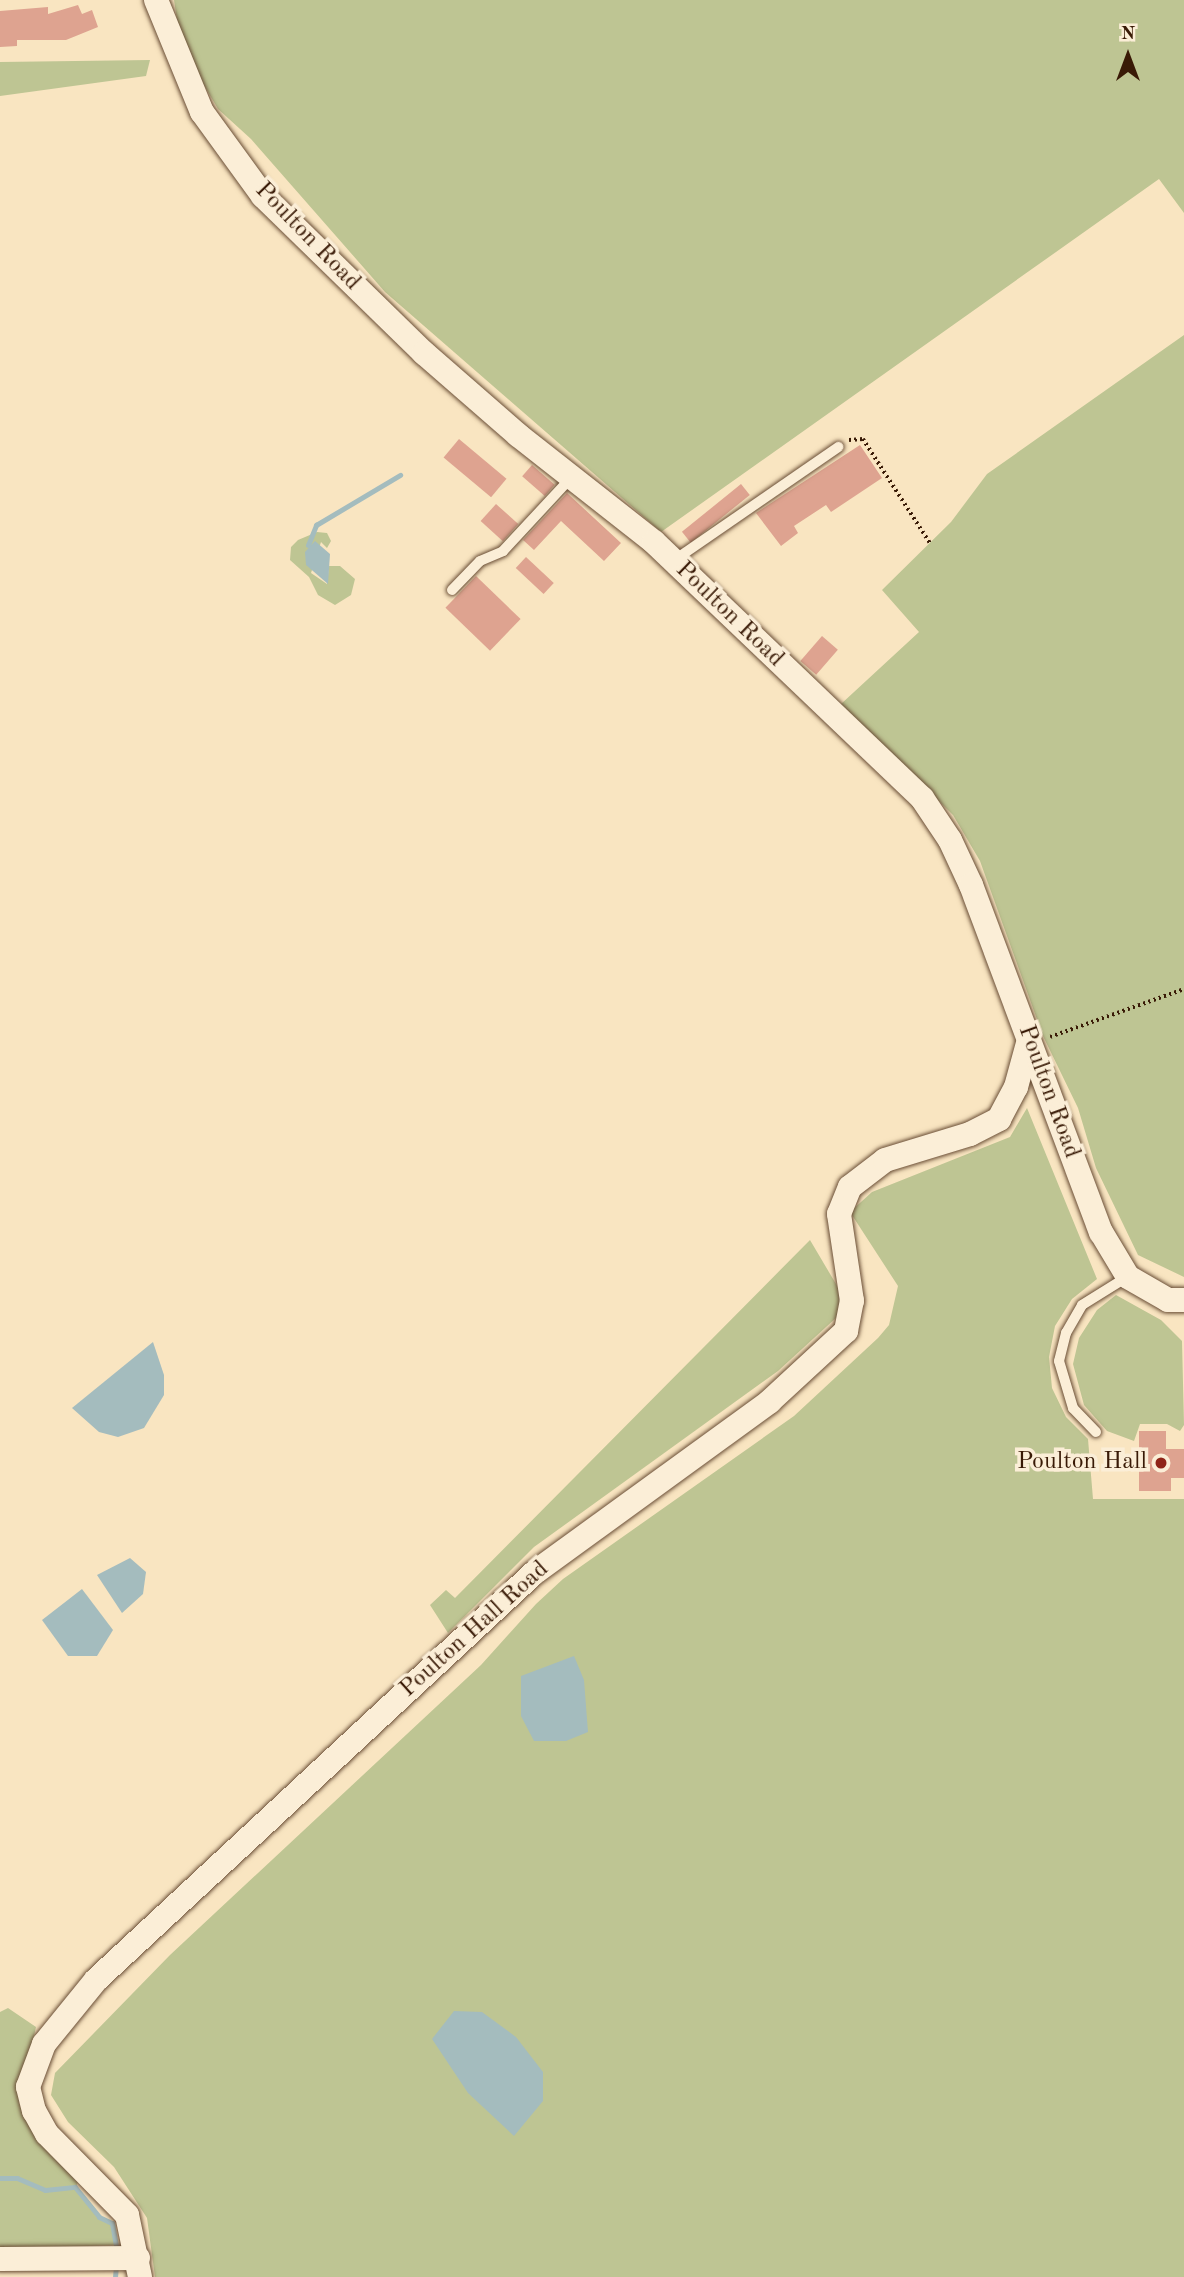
<!DOCTYPE html>
<style>
body{margin:0}
#map{position:relative;width:1184px;height:2277px;overflow:hidden;background:#f9e5c1;font-family:"Old Standard TT",serif}
div>[style]{position:absolute}
.green>*{inset:0;background:#bec593}
.water>*{inset:0;background:#a4bcbe}
.stream>*{height:5px;margin:-2.5px;padding:0 2.5px;transform-origin:2.5px;border-radius:2.5px;background:#a4bcbe}
.building>*{inset:0;background:#dea390;transform-origin:0 0}
.path>*{height:3.5px;margin-top:-1.75px;transform-origin:0;background:repeating-linear-gradient(90deg,#391a06 0 2px,transparent 0 5.5px)}
.roads{filter:drop-shadow(0 0 2px #694d35) drop-shadow(0 0 2px #694d35)}
.service>*{height:10px;margin:-5px;padding:0 5px;transform-origin:5px;border-radius:5px;background:#fbeed7}
.tertiary>*{height:24px;margin:-12px;padding:0 12px;transform-origin:12px;border-radius:12px;background:#fbeed7}
.dots>*{width:19px;height:19px;translate:-50% -50%;box-sizing:border-box;border:4px solid #fbeed7;border-radius:50%}
span{translate:-50% -50%;white-space:nowrap;text-align:center;line-height:1.15;-webkit-text-stroke:7px #fbeed7;paint-order:stroke}
.street-label{font-size:24px;color:#391a06}
.poi-label{font-size:24px;color:#391a06}
.right{translate:-100% -50%;text-align:right}
.north{position:absolute;left:1093px;top:21px;width:70px;height:70px;-webkit-text-stroke:5px #fbeed7;paint-order:stroke;rotate:0deg;font-size:19px;font-weight:700;line-height:28px;text-align:center;color:#391a06}
.north::after{content:'';display:block;margin:auto;width:24px;height:32px;background:#391a06;clip-path:polygon(50% 0,100% 100%,50% 72%,0 100%)}
</style>
<div id="map">
<div class="green">
<div style="clip-path:polygon(174px 0,1184px 0,1184px 213px,1159px 179px,661px 532px,385px 292px,251px 139px,218px 109px,181px 46px)"></div>
<div style="clip-path:polygon(150px 60px,146px 76px,0 96px,0 62px)"></div>
<div style="clip-path:polygon(1184px 335px,1184px 1277px,1138px 1255px,1096px 1168px,1078px 1108px,1043px 1036px,980px 861px,953px 815px,841px 704px,919px 632px,882px 590px,951px 522px,987px 474px)"></div>
<div style="clip-path:polygon(317px 532px,327px 533px,331px 541px,327px 548px,321px 542px,311px 573px,327px 584px,329px 566px,340px 566px,355px 579px,351px 595px,335px 605px,318px 595px,309px 577px,290px 560px,291px 547px,298px 540px)"></div>
<div style="clip-path:polygon(1027px 1108px,1097px 1279px,1072px 1299px,1055px 1326px,1049px 1357px,1052px 1388px,1066px 1417px,1088px 1439px,1093px 1499px,1184px 1499px,1184px 2277px,155px 2277px,147px 2218px,114px 2167px,68px 2122px,51px 2095px,55px 2073px,170px 1955px,481px 1665px,536px 1604px,563px 1579px,794px 1416px,878px 1338px,889px 1325px,898px 1286px,850px 1212px,872px 1192px,1010px 1137px)"></div>
<div style="clip-path:polygon(810px 1240px,849px 1306px,778px 1371px,534px 1547px,448px 1633px,430px 1605px,446px 1590px,455px 1598px)"></div>
<div style="clip-path:polygon(1116px 1295px,1161px 1320px,1182px 1341px,1184px 1425px,1180px 1431px,1167px 1424px,1140px 1424px,1134px 1441px,1107px 1431px,1084px 1405px,1073px 1364px,1079px 1338px,1097px 1310px)"></div>
<div style="clip-path:polygon(8px 2008px,36px 2027px,19px 2103px,26px 2120px,79px 2179px,76px 2187px,99px 2217px,112px 2223px,117px 2245px,0 2249px,0 2012px)"></div>
</div>
<div class="water">
<div style="clip-path:polygon(315px 541px,330px 554px,328px 584px,306px 565px,305px 552px)"></div>
<div style="clip-path:polygon(153px 1342px,164px 1375px,164px 1395px,144px 1428px,118px 1437px,99px 1432px,72px 1408px)"></div>
<div style="clip-path:polygon(130px 1558px,146px 1572px,143px 1594px,122px 1613px,97px 1575px)"></div>
<div style="clip-path:polygon(82px 1589px,113px 1630px,97px 1656px,68px 1656px,42px 1620px)"></div>
<div style="clip-path:polygon(574px 1656px,584px 1680px,588px 1732px,566px 1741px,534px 1741px,521px 1716px,521px 1676px)"></div>
<div style="clip-path:polygon(454px 2011px,482px 2012px,516px 2037px,543px 2072px,543px 2101px,514px 2136px,468px 2093px,432px 2039px)"></div>
</div>
<div class="stream">
<div style="left:308px;top:545px;width:22px;rotate:-68deg"></div>
<div style="left:316px;top:525px;width:98px;rotate:-30.8deg"></div>
<div style="left:0;top:2178px;width:17px"></div>
<div style="left:17px;top:2178px;width:30px;rotate:23deg"></div>
<div style="left:45px;top:2190px;width:30px;rotate:-6deg"></div>
<div style="left:75px;top:2187px;width:38px;rotate:51deg"></div>
<div style="left:99px;top:2217px;width:14px;rotate:25deg"></div>
<div style="left:112px;top:2223px;width:29px;rotate:80deg"></div>
<div style="left:115px;top:2277px;width:12px;rotate:-85deg"></div>
</div>
<div class="building">
<div style="clip-path:polygon(78px 5px,82px 14px,92px 10px,98px 27px,66px 40px,17px 40px,17px 46px,0 47px,0 11px,48px 7px,48px 14px)"></div>
<div style="left:459px;top:439px;width:62px;height:24px;rotate:40deg"></div>
<div style="clip-path:polygon(860px 445px,882px 478px,831px 512px,826px 505px,794px 526px,798px 533px,781px 546px,756px 513px)"></div>
<div style="left:532px;top:465px;width:30px;height:15px;rotate:41deg"></div>
<div style="left:741px;top:484px;width:14px;height:76px;rotate:51deg"></div>
<div style="clip-path:polygon(567px 493px,621px 543px,604px 561px,561px 521px,534px 550px,523px 540px)"></div>
<div style="left:496px;top:504px;width:30px;height:23px;rotate:42deg"></div>
<div style="left:526px;top:557px;width:38px;height:15px;rotate:43deg"></div>
<div style="left:476px;top:576px;width:62px;height:44px;rotate:44deg"></div>
<div style="left:822px;top:636px;width:21px;height:33px;rotate:41deg"></div>
<div style="clip-path:polygon(1139px 1431px,1166px 1431px,1166px 1449px,1184px 1449px,1184px 1478px,1171px 1478px,1171px 1491px,1139px 1491px)"></div>
</div>
<div class="path">
<div style="left:849px;top:440px;width:14px;rotate:-4deg"></div>
<div style="left:863px;top:439px;width:124px;rotate:57.2deg"></div>
<div style="left:1050px;top:1037px;width:142px;rotate:-19.7deg"></div>
</div>
<div class="roads">
<div class="service">
<div style="left:673px;top:561px;width:201px;rotate:-34.6deg"></div>
<div style="left:452px;top:590px;width:40px;rotate:-46deg"></div>
<div style="left:480px;top:561px;width:25px;rotate:-23deg"></div>
<div style="left:503px;top:551px;width:98px;rotate:-47.1deg"></div>
<div style="left:1096px;top:1432px;width:33px;rotate:-134deg"></div>
<div style="left:1073px;top:1408px;width:49px;rotate:-106.6deg"></div>
<div style="left:1059px;top:1361px;width:29px;rotate:-76deg"></div>
<div style="left:1066px;top:1333px;width:32px;rotate:-60deg"></div>
<div style="left:1082px;top:1305px;width:53px;rotate:-31.9deg"></div>
</div>
<div class="tertiary">
<div style="left:156px;top:0;width:121px;rotate:67.7deg"></div>
<div style="left:202px;top:112px;width:104px;rotate:54deg"></div>
<div style="left:263px;top:196px;width:225px;rotate:44.3deg"></div>
<div style="left:424px;top:353px;width:125px;rotate:41.1deg"></div>
<div style="left:518px;top:435px;width:173px;rotate:38.2deg"></div>
<div style="left:654px;top:542px;width:371px;rotate:43.7deg"></div>
<div style="left:922px;top:798px;width:50px;rotate:56.3deg"></div>
<div style="left:950px;top:840px;width:50px;rotate:65deg"></div>
<div style="left:971px;top:885px;width:371px;rotate:69.5deg"></div>
<div style="left:1101px;top:1232px;width:52px;rotate:59deg"></div>
<div style="left:1128px;top:1277px;width:46px;rotate:29.9deg"></div>
<div style="left:1168px;top:1300px;width:16px"></div>
<div style="left:0;top:2259px;width:138px;rotate:-0.4deg"></div>
<div style="left:140px;top:2277px;width:63px;rotate:-101.8deg"></div>
<div style="left:127px;top:2215px;width:114px;rotate:-134.6deg"></div>
<div style="left:47px;top:2134px;width:26px;rotate:-119deg"></div>
<div style="left:34px;top:2111px;width:25px;rotate:-104deg"></div>
<div style="left:28px;top:2087px;width:46px;rotate:-69.6deg"></div>
<div style="left:44px;top:2044px;width:82px;rotate:-50.9deg"></div>
<div style="left:96px;top:1980px;width:598px;rotate:-42.9deg"></div>
<div style="left:534px;top:1573px;width:291px;rotate:-36deg"></div>
<div style="left:769px;top:1402px;width:105px;rotate:-42.7deg"></div>
<div style="left:846px;top:1331px;width:31px;rotate:-79deg"></div>
<div style="left:852px;top:1301px;width:88px;rotate:-98.5deg"></div>
<div style="left:839px;top:1214px;width:29px;rotate:-68deg"></div>
<div style="left:850px;top:1187px;width:44px;rotate:-37.6deg"></div>
<div style="left:885px;top:1160px;width:89px;rotate:-17deg"></div>
<div style="left:970px;top:1134px;width:33px;rotate:-27deg"></div>
<div style="left:999px;top:1119px;width:36px;rotate:-62deg"></div>
<div style="left:1016px;top:1087px;width:46px;rotate:-74.7deg"></div>
</div>
</div>
<div class="dots">
<div style="left:1161px;top:1463px;background:#8f2418"></div>
</div>
<div class="street-label">
<span style="left:307px;top:237px;rotate:46deg">Poulton Road</span>
<span style="left:729px;top:615px;rotate:44deg">Poulton Road</span>
<span style="left:1048px;top:1092px;rotate:70deg">Poulton Road</span>
<span style="left:475px;top:1630px;rotate:-42deg">Poulton Hall Road</span>
</div>
<div class="poi-label">
<span class="right" style="left:1147px;top:1463px">Poulton Hall</span>
</div>
<div class="north">N</div>
</div>
